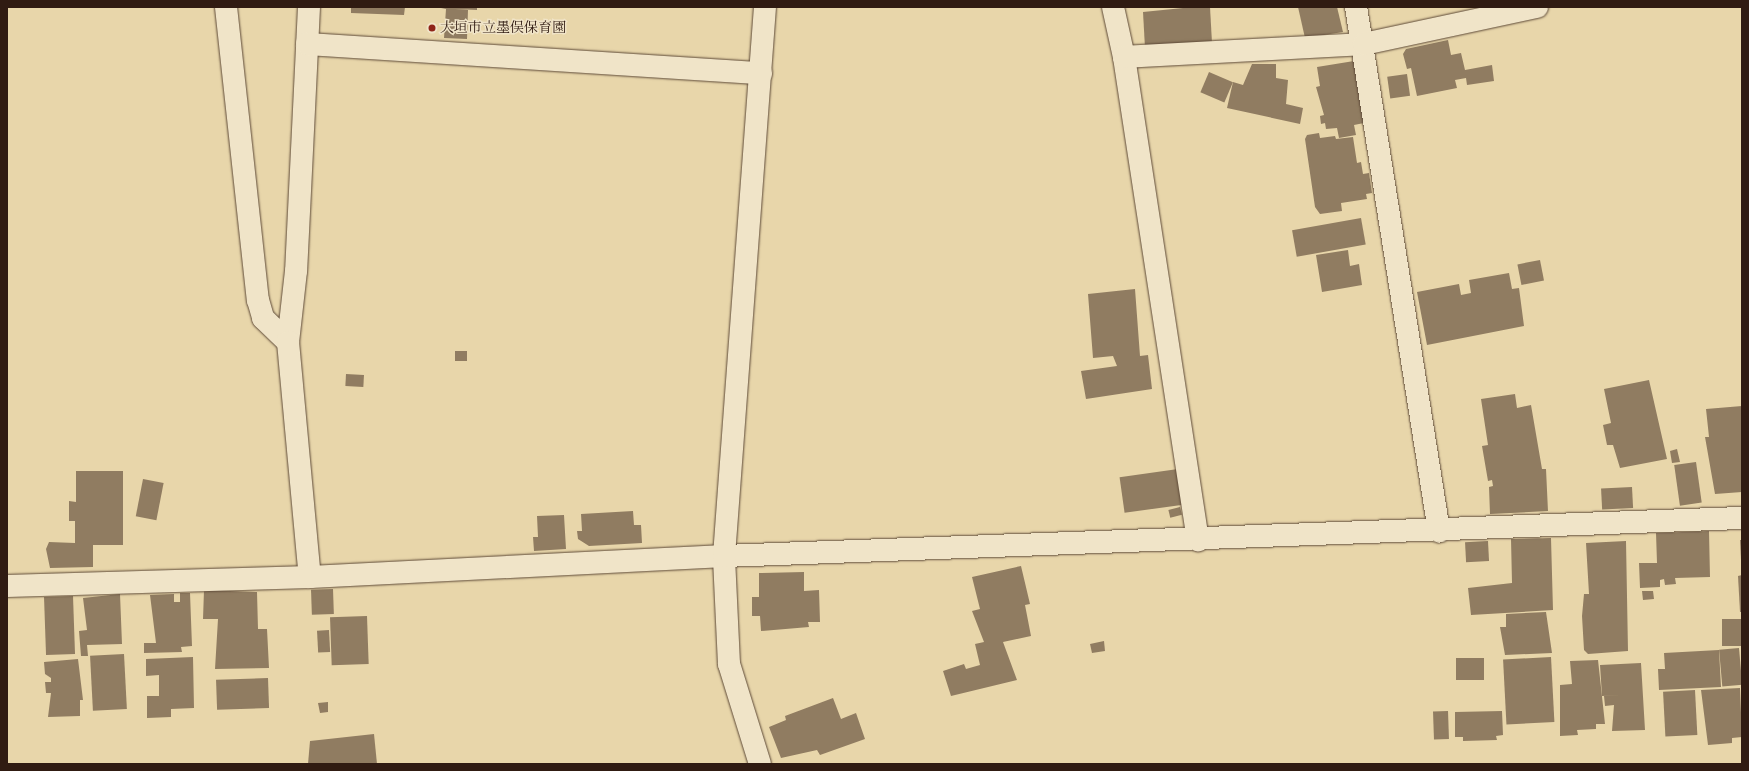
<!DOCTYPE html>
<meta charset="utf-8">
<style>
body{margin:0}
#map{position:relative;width:1749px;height:771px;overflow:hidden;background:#e8d6aa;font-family:"IM FELL Great Primer","Noto Serif JP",serif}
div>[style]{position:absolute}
.building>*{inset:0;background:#907c61;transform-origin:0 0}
.roads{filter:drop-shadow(0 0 1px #5e4a38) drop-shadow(0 0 1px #5e4a38)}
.minor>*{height:22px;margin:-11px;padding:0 11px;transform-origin:11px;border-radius:11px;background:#f0e4c8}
.dots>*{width:11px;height:11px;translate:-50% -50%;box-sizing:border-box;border:2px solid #f0e4c8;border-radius:50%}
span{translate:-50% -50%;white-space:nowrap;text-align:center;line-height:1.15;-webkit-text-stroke:3px #f0e4c8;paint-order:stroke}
.poi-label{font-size:14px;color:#301b12}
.left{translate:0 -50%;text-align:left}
.frame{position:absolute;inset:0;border:8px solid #301b12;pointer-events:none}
</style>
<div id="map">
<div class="building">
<div style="clip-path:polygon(351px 7px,405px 7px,404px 15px,351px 13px)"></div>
<div style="clip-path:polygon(436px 7px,477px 7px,477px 10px,455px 9px,468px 10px,467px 39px,444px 38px,446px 9px)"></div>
<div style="clip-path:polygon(1193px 7px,1210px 7px,1212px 43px,1145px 48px,1143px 12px)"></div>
<div style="clip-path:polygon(1298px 7px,1337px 7px,1343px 32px,1305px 38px)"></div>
<div style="clip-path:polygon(1448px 40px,1451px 55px,1461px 53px,1465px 70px,1492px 65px,1494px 81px,1467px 85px,1466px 78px,1455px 80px,1457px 88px,1417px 96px,1411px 68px,1407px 69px,1403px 54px,1406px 49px)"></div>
<div style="clip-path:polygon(1354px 61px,1364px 123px,1354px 125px,1356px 135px,1339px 138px,1337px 128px,1326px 129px,1325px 123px,1321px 124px,1320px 116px,1324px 115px,1316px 87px,1320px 86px,1317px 67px)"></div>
<div style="clip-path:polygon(1252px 64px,1276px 64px,1276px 78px,1288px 80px,1286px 104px,1303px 108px,1300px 124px,1227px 108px,1233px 82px,1243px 85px)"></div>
<div style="left:1209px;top:72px;width:26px;height:22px;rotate:23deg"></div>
<div style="left:1407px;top:74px;width:22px;height:20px;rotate:82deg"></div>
<div style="clip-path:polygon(1319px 133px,1320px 138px,1335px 136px,1336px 139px,1353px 137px,1357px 163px,1361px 162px,1363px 174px,1369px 173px,1372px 193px,1366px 194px,1367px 199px,1341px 203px,1342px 211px,1320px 214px,1315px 207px,1305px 139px,1307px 135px)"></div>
<div style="left:1361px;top:218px;width:27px;height:70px;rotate:80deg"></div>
<div style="clip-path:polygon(1348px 250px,1350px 266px,1359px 264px,1362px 285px,1322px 292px,1316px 255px)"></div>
<div style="left:1540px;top:260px;width:21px;height:23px;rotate:79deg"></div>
<div style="clip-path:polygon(1509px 273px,1512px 289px,1519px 288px,1524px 326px,1427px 345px,1417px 292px,1459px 284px,1461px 295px,1471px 293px,1469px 280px)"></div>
<div style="clip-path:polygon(1135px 289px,1140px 356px,1148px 355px,1152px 389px,1086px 399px,1081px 371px,1117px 366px,1113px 356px,1093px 358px,1088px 294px)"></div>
<div style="left:455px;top:351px;width:12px;height:10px"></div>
<div style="left:346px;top:374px;width:18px;height:12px;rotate:3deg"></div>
<div style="clip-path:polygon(1649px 380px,1667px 459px,1620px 468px,1613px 445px,1607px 445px,1603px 425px,1611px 423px,1604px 389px)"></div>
<div style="clip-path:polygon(1515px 394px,1517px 408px,1531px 405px,1542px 469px,1546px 469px,1548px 511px,1490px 514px,1489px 487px,1493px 486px,1492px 480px,1488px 481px,1482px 446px,1488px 445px,1481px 399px)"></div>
<div style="clip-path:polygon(1742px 406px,1742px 492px,1715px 494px,1705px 437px,1709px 437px,1706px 409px)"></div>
<div style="clip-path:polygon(1677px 449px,1680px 462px,1672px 463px,1670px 451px)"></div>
<div style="left:1696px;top:462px;width:41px;height:22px;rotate:82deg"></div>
<div style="left:1178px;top:469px;width:36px;height:59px;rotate:82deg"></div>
<div style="clip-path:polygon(76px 471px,123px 471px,123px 545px,93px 545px,93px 567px,50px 568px,46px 549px,49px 542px,75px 543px,75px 521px,69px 521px,69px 501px,76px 502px)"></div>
<div style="left:143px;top:479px;width:21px;height:38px;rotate:11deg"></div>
<div style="left:1632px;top:487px;width:21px;height:31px;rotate:87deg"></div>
<div style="left:1180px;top:507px;width:8px;height:12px;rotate:76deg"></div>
<div style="clip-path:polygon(633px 511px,634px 525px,641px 525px,642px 543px,589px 546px,578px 539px,577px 531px,582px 531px,581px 514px)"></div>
<div style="clip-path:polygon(564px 515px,566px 549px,534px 551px,533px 537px,538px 537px,537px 516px)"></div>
<div style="clip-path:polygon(1709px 531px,1710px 577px,1675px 578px,1676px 584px,1665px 585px,1664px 579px,1660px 580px,1660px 587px,1640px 588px,1639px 563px,1657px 563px,1656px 533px)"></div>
<div style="clip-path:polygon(1551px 538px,1553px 610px,1471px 615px,1468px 588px,1512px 583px,1511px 539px)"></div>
<div style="clip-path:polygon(1740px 540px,1742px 540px,1742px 560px,1741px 560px)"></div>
<div style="left:1488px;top:541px;width:20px;height:23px;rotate:87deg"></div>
<div style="clip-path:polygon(1626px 541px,1628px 651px,1588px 654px,1584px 650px,1582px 616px,1584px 594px,1589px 594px,1586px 543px)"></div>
<div style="clip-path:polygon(1021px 566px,1030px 604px,1025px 605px,1031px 636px,1003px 642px,1017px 680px,951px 696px,943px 671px,964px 664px,966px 669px,980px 665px,975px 644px,984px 642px,972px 611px,980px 609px,972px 577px)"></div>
<div style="clip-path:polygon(804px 572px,804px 591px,819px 590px,820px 622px,808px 622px,809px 627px,761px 631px,760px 616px,752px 616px,752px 597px,759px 597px,759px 573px)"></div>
<div style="clip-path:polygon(1742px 575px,1742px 612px,1740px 612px,1738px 576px)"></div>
<div style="left:333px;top:589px;width:25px;height:22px;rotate:88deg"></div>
<div style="clip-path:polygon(204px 590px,257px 592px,258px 629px,267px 629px,269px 668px,215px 669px,218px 619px,203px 619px)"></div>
<div style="clip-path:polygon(1642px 591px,1653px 591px,1654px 599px,1643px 600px)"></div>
<div style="clip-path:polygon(180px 593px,190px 593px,192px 646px,181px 647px,182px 652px,144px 653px,144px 643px,156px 643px,150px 595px,174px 594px,174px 602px,180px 602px)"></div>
<div style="clip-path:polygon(120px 594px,122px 644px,87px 645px,88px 656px,81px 656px,79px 631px,87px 630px,83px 598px)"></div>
<div style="left:73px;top:596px;width:58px;height:29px;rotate:88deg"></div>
<div style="clip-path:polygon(1546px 612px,1552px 653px,1505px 655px,1500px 627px,1506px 627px,1506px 614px)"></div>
<div style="left:367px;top:616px;width:48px;height:37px;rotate:88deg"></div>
<div style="left:1742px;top:619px;width:27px;height:20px;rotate:90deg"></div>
<div style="left:329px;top:630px;width:22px;height:12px;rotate:87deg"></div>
<div style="clip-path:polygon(1104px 641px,1105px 651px,1092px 653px,1090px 644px)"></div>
<div style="left:1739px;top:648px;width:37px;height:20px;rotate:85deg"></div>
<div style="clip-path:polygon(1719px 650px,1721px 687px,1659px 690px,1658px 669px,1665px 669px,1664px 653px)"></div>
<div style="left:124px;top:654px;width:55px;height:34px;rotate:87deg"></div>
<div style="clip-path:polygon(193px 657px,194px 708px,171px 709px,171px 717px,147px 718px,147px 696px,159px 696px,159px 675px,146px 676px,146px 659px)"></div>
<div style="left:1551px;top:657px;width:65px;height:48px;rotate:87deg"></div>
<div style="left:1484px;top:658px;width:22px;height:28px;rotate:90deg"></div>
<div style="clip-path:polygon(78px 659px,83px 700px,80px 700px,80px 716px,48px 717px,51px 693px,46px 693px,45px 682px,51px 682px,51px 678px,45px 674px,44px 662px)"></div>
<div style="clip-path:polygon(1598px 660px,1605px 724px,1596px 724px,1596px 729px,1577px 730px,1578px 735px,1560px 736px,1560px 685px,1572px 684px,1570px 661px)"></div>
<div style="clip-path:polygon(1641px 663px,1645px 730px,1612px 731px,1614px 705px,1605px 706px,1604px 696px,1624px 695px,1602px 696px,1600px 665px)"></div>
<div style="left:268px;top:678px;width:30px;height:52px;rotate:88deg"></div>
<div style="clip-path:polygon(1740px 688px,1742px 737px,1732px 738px,1732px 743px,1708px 745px,1701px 690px)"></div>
<div style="left:1695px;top:690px;width:45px;height:32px;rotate:87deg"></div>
<div style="clip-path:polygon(833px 698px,841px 719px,856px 713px,865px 739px,820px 755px,817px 750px,781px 758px,769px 727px,786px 720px,785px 716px)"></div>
<div style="clip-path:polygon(328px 702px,328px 712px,320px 713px,318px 703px)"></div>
<div style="left:1448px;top:711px;width:28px;height:15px;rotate:88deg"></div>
<div style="clip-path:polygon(1502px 711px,1503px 735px,1496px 736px,1497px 740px,1463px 741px,1463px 737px,1455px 737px,1455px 712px)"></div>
<div style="clip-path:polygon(374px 734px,377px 764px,308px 764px,310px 741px)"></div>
</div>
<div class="roads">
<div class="minor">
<div style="left:226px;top:7px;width:295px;rotate:83.8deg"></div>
<div style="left:258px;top:300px;width:19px;rotate:74deg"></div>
<div style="left:263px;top:318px;width:35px;rotate:44deg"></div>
<div style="left:309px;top:7px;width:264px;rotate:92.8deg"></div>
<div style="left:296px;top:271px;width:71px;rotate:96.4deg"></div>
<div style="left:288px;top:342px;width:236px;rotate:84.7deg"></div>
<div style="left:1113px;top:7px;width:51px;rotate:77.6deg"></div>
<div style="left:1124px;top:57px;width:489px;rotate:81.3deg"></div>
<div style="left:1356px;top:7px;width:531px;rotate:81deg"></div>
<div style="left:307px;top:44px;width:455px;rotate:3.7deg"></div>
<div style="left:1124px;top:57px;width:240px;rotate:-3.1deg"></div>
<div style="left:1364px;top:44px;width:177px;rotate:-12.1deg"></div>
<div style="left:7px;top:586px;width:303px;rotate:-1.7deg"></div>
<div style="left:310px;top:577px;width:415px;rotate:-2.9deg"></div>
<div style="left:724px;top:556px;width:1019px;rotate:-2.14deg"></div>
<div style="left:760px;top:764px;width:105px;rotate:-107.2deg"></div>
<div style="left:729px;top:664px;width:108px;rotate:-92.7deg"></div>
<div style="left:724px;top:556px;width:551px;rotate:-85.73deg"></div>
</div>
</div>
<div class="dots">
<div style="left:432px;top:28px;background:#8f2418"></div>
</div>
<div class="poi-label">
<span class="left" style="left:440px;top:28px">大垣市立墨俣保育園</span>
</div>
<div class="frame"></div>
</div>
